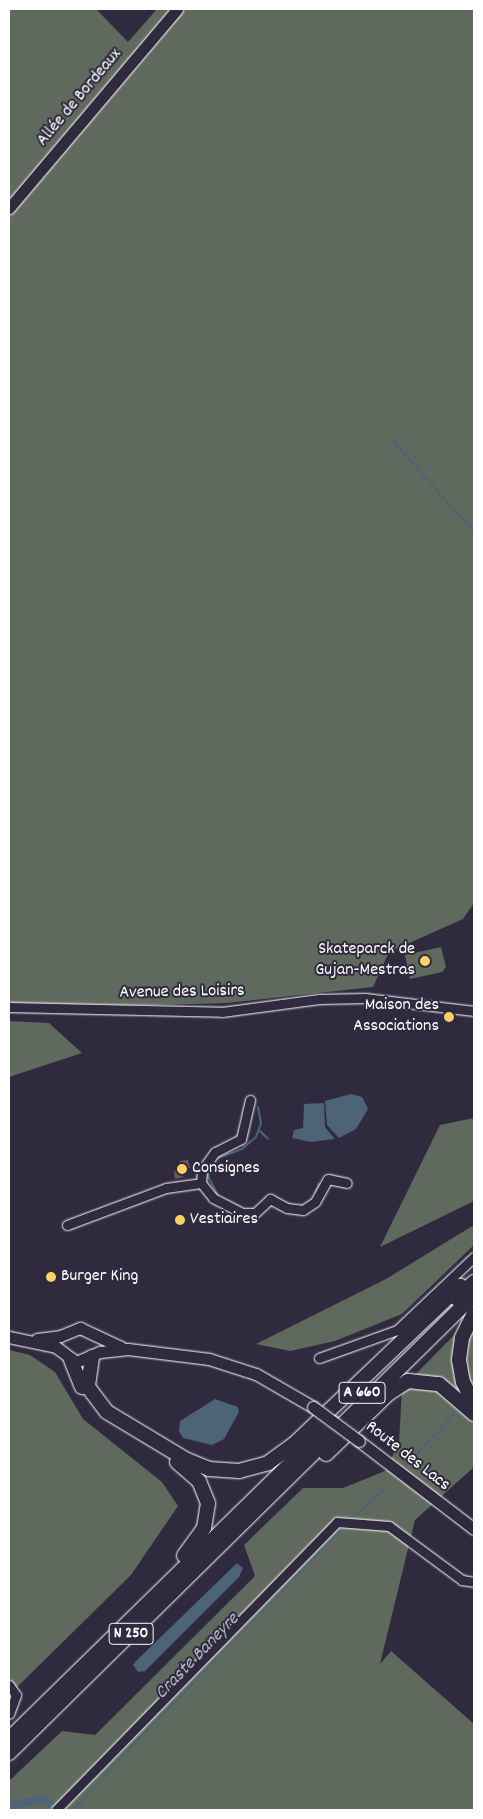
<!DOCTYPE html>
<meta charset="utf-8">
<style>
body{margin:0}
#map{position:relative;width:483px;height:1819px;overflow:hidden;background:#2f2a3d;font-family:Dekko,sans-serif}
div>[style]{position:absolute}
.green>*{inset:0;background:#60695d}
.water>*{inset:0;background:#4d6377}
.stream>*{height:2px;margin:-1px;padding:0 1px;transform-origin:1px;border-radius:1px;background:#4d6377}
.canal>*{height:8px;margin:-4px;padding:0 4px;transform-origin:4px;border-radius:4px;background:#4d6377}
.building>*{inset:0;background:#6d585a}
.roads{filter:drop-shadow(0 0 1px #fff) drop-shadow(0 0 1px #fff)}
.minor>*{height:9px;margin:-4.5px;padding:0 4.5px;transform-origin:4.5px;border-radius:4.5px;background:#2f2a3d}
.major>*{height:11px;margin:-5.5px;padding:0 5.5px;transform-origin:5.5px;border-radius:5.5px;background:#2f2a3d}
.highway>*{height:14px;margin:-7px;padding:0 7px;transform-origin:7px;border-radius:7px;background:#2f2a3d}
.bridges{filter:drop-shadow(0 0 1px #fff) drop-shadow(0 0 1px #fff)}
.major-bridge>*{height:11px;margin:-5.5px;padding:0 5.5px;transform-origin:5.5px;border-radius:5.5px;background:#2f2a3d}
.dots>*{width:14px;height:14px;translate:-50% -50%;box-sizing:border-box;border:2px solid #2f2a3d;border-radius:50%}
span{translate:-50% -50%;white-space:nowrap;text-align:center;line-height:1.15;-webkit-text-stroke:4px #2f2a3d;paint-order:stroke}
.shield-label span{padding:1px 4px;background:#2f2a3d;border:1px solid;border-radius:4px;-webkit-text-stroke-width:0}
.shield-label{font-size:16px;color:#fff;font-weight:700}
.street-label{font-size:18px;color:#fff}
.poi-label{font-size:18px;color:#fff}
.right{translate:-100% -50%;text-align:right}
.left{translate:0 -50%;text-align:left}
.water-label{font-size:19px;color:#afb9c2;font-style:italic}
.frame{position:absolute;inset:0;border:10px solid #fff;pointer-events:none}
</style>
<div id="map">
<div class="green">
<div style="clip-path:polygon(9px 9px,96px 9px,128px 42px,157px 9px,474px 9px,474px 903px,463px 919px,389px 952px,373px 987px,227px 1003px,48px 1008px,9px 1004px)"></div>
<div style="clip-path:polygon(441px 947px,446px 967px,442px 972px,410px 979px,405px 955px)"></div>
<div style="clip-path:polygon(9px 1021px,49px 1023px,82px 1053px,9px 1077px)"></div>
<div style="clip-path:polygon(474px 1118px,474px 1201px,380px 1247px,440px 1125px)"></div>
<div style="clip-path:polygon(474px 1225px,474px 1245px,402px 1314px,335px 1341px,290px 1351px,256px 1344px,386px 1279px)"></div>
<div style="clip-path:polygon(474px 1315px,474px 1467px,415px 1520px,380px 1664px,391px 1651px,474px 1724px,474px 1810px,9px 1810px,9px 1781px,62px 1731px,95px 1735px,255px 1576px,244px 1545px,303px 1488px,343px 1488px,385px 1471px,399px 1443px,402px 1388px)"></div>
<div style="clip-path:polygon(9px 1350px,30px 1355px,55px 1372px,83px 1419px,162px 1482px,178px 1506px,131px 1575px,9px 1695px)"></div>
</div>
<div class="water">
<div style="clip-path:polygon(351px 1094px,362px 1097px,368px 1109px,356px 1129px,339px 1138px,327px 1125px,325px 1101px)"></div>
<div style="clip-path:polygon(324px 1103px,325px 1127px,335px 1139px,311px 1142px,292px 1138px,294px 1130px,303px 1128px,304px 1104px)"></div>
<div style="clip-path:polygon(215px 1399px,238px 1407px,239px 1412px,224px 1439px,212px 1445px,183px 1438px,179px 1431px,180px 1421px)"></div>
<div style="clip-path:polygon(237px 1563px,243px 1568px,239px 1577px,145px 1671px,138px 1672px,133px 1665px,136px 1661px)"></div>
</div>
<div class="stream">
<div style="left:406px;top:456px;width:18px;rotate:-131deg"></div>
<div style="left:394px;top:442px;width:120px;rotate:48.4deg"></div>
<div style="left:260px;top:1131px;width:11px;rotate:45deg"></div>
<div style="left:215px;top:1159px;width:29px;rotate:-20deg"></div>
<div style="left:242px;top:1149px;width:18px;rotate:-41deg"></div>
<div style="left:256px;top:1137px;width:15px;rotate:-70deg"></div>
<div style="left:261px;top:1123px;width:16px;rotate:-101deg"></div>
<div style="left:212px;top:1162px;width:15px;rotate:106deg"></div>
<div style="left:208px;top:1176px;width:22px;rotate:63deg"></div>
<div style="left:316px;top:1192px;width:9px;rotate:-72deg"></div>
<div style="left:272px;top:1196px;width:13px;rotate:29deg"></div>
<div style="left:226px;top:1201px;width:15px;rotate:23deg"></div>
<div style="left:408px;top:1463px;width:71px;rotate:-46.7deg"></div>
<div style="left:356px;top:1515px;width:40px;rotate:-42deg"></div>
<div style="left:74px;top:1810px;width:72px;rotate:-48.4deg"></div>
<div style="left:122px;top:1756px;width:320px;rotate:-45.9deg"></div>
</div>
<div class="canal">
<div style="left:9px;top:1806px;width:36px;rotate:-11deg"></div>
<div style="left:44px;top:1799px;width:17px;rotate:40deg"></div>
</div>
<div class="building">
<div style="clip-path:polygon(188px 1160px,190px 1168px,182px 1169px,183px 1177px,175px 1179px,174px 1171px,181px 1169px,180px 1161px)"></div>
</div>
<div class="roads">
<div class="minor">
<div style="left:9px;top:1007px;width:213px;rotate:1.3deg"></div>
<div style="left:222px;top:1012px;width:98px;rotate:-7.6deg"></div>
<div style="left:319px;top:999px;width:46px;rotate:-1.2deg"></div>
<div style="left:365px;top:998px;width:110px;rotate:6.8deg"></div>
<div style="left:250px;top:1100px;width:40px;rotate:103deg"></div>
<div style="left:241px;top:1139px;width:29px;rotate:153deg"></div>
<div style="left:215px;top:1152px;width:22px;rotate:126deg"></div>
<div style="left:202px;top:1170px;width:13px;rotate:94deg"></div>
<div style="left:201px;top:1183px;width:19px;rotate:51deg"></div>
<div style="left:213px;top:1198px;width:34px;rotate:27deg"></div>
<div style="left:243px;top:1213px;width:12px"></div>
<div style="left:255px;top:1213px;width:21px;rotate:-43deg"></div>
<div style="left:270px;top:1199px;width:19px;rotate:28deg"></div>
<div style="left:287px;top:1208px;width:16px;rotate:7deg"></div>
<div style="left:303px;top:1210px;width:14px;rotate:-34deg"></div>
<div style="left:315px;top:1202px;width:26px;rotate:-61deg"></div>
<div style="left:328px;top:1179px;width:19px;rotate:12deg"></div>
<div style="left:67px;top:1225px;width:106px;rotate:-20.5deg"></div>
<div style="left:166px;top:1188px;width:35px;rotate:-8deg"></div>
<div style="left:319px;top:1358px;width:83px;rotate:-19.7deg"></div>
<div style="left:397px;top:1330px;width:106px;rotate:-43.5deg"></div>
<div style="left:9px;top:1685px;width:12px;rotate:55deg"></div>
<div style="left:16px;top:1695px;width:20px;rotate:110deg"></div>
<div style="left:56px;top:1810px;width:402px;rotate:-45.7deg"></div>
<div style="left:337px;top:1522px;width:52px;rotate:4.4deg"></div>
<div style="left:389px;top:1526px;width:91px;rotate:36.5deg"></div>
<div style="left:462px;top:1580px;width:12px;rotate:9deg"></div>
</div>
<div class="major">
<div style="left:9px;top:208px;width:260px;rotate:-49.8deg"></div>
<div style="left:9px;top:1337px;width:48px;rotate:12deg"></div>
<div style="left:56px;top:1347px;width:25px;rotate:37deg"></div>
<div style="left:76px;top:1362px;width:26px;rotate:-23deg"></div>
<div style="left:100px;top:1352px;width:28px;rotate:-6deg"></div>
<div style="left:128px;top:1349px;width:82px;rotate:7deg"></div>
<div style="left:209px;top:1359px;width:49px;rotate:17.7deg"></div>
<div style="left:256px;top:1374px;width:66px;rotate:30.1deg"></div>
<div style="left:37px;top:1339px;width:23px;rotate:-7deg"></div>
<div style="left:60px;top:1336px;width:22px;rotate:-22deg"></div>
<div style="left:80px;top:1328px;width:45px;rotate:24.9deg"></div>
<div style="left:359px;top:1441px;width:145px;rotate:37.4deg"></div>
</div>
<div class="highway">
<div style="left:457px;top:1299px;width:24px;rotate:-45deg"></div>
<div style="left:474px;top:1313px;width:28px;rotate:116deg"></div>
<div style="left:462px;top:1338px;width:22px;rotate:98deg"></div>
<div style="left:459px;top:1360px;width:22px;rotate:80deg"></div>
<div style="left:463px;top:1382px;width:25px;rotate:63deg"></div>
<div style="left:92px;top:1357px;width:30px;rotate:98deg"></div>
<div style="left:88px;top:1387px;width:31px;rotate:53deg"></div>
<div style="left:107px;top:1412px;width:93px;rotate:31deg"></div>
<div style="left:187px;top:1460px;width:24px;rotate:22deg"></div>
<div style="left:209px;top:1469px;width:30px;rotate:4deg"></div>
<div style="left:239px;top:1471px;width:30px;rotate:-15deg"></div>
<div style="left:268px;top:1463px;width:31px;rotate:-36deg"></div>
<div style="left:293px;top:1445px;width:231px;rotate:-43.6deg"></div>
<div style="left:71px;top:1360px;width:29px;rotate:68deg"></div>
<div style="left:326px;top:1454px;width:86px;rotate:-44.1deg"></div>
<div style="left:388px;top:1394px;width:24px;rotate:-33deg"></div>
<div style="left:408px;top:1381px;width:31px;rotate:6deg"></div>
<div style="left:439px;top:1384px;width:46px;rotate:40.6deg"></div>
<div style="left:177px;top:1462px;width:29px;rotate:41deg"></div>
<div style="left:199px;top:1481px;width:24px;rotate:68deg"></div>
<div style="left:208px;top:1503px;width:25px;rotate:99deg"></div>
<div style="left:204px;top:1528px;width:34px;rotate:126deg"></div>
<div style="left:9px;top:1739px;width:452px;rotate:-44.4deg"></div>
<div style="left:9px;top:1753px;width:653px;rotate:-44.57deg"></div>
</div>
</div>
<div class="bridges">
<div class="major-bridge">
<div style="left:313px;top:1407px;width:57px;rotate:36.5deg"></div>
</div>
</div>
<div class="dots">
<div style="left:425px;top:961px;background:#ffd166"></div>
<div style="left:449px;top:1017px;background:#ffd166"></div>
<div style="left:182px;top:1169px;background:#ffd166"></div>
<div style="left:180px;top:1220px;background:#ffd166"></div>
<div style="left:51px;top:1277px;background:#ffd166"></div>
</div>
<div class="shield-label">
<span style="left:362px;top:1393px">A 660</span>
<span style="left:131px;top:1634px">N 250</span>
</div>
<div class="street-label">
<span style="left:80px;top:98px;rotate:-50deg">Allée de Bordeaux</span>
<span style="left:182px;top:993px;rotate:-1deg">Avenue des Loisirs</span>
<span style="left:407px;top:1457px;rotate:38deg">Route des Lacs</span>
</div>
<div class="poi-label">
<span class="right" style="left:415px;top:961px">Skateparck de<br>Gujan-Mestras</span>
<span class="right" style="left:439px;top:1017px">Maison des<br>Associations</span>
<span class="left" style="left:192px;top:1169px">Consignes</span>
<span class="left" style="left:190px;top:1220px">Vestiaires</span>
<span class="left" style="left:61px;top:1277px">Burger King</span>
</div>
<div class="water-label">
<span style="left:198px;top:1657px;rotate:-46deg">Craste Baneyre</span>
</div>
<div class="frame"></div>
</div>
